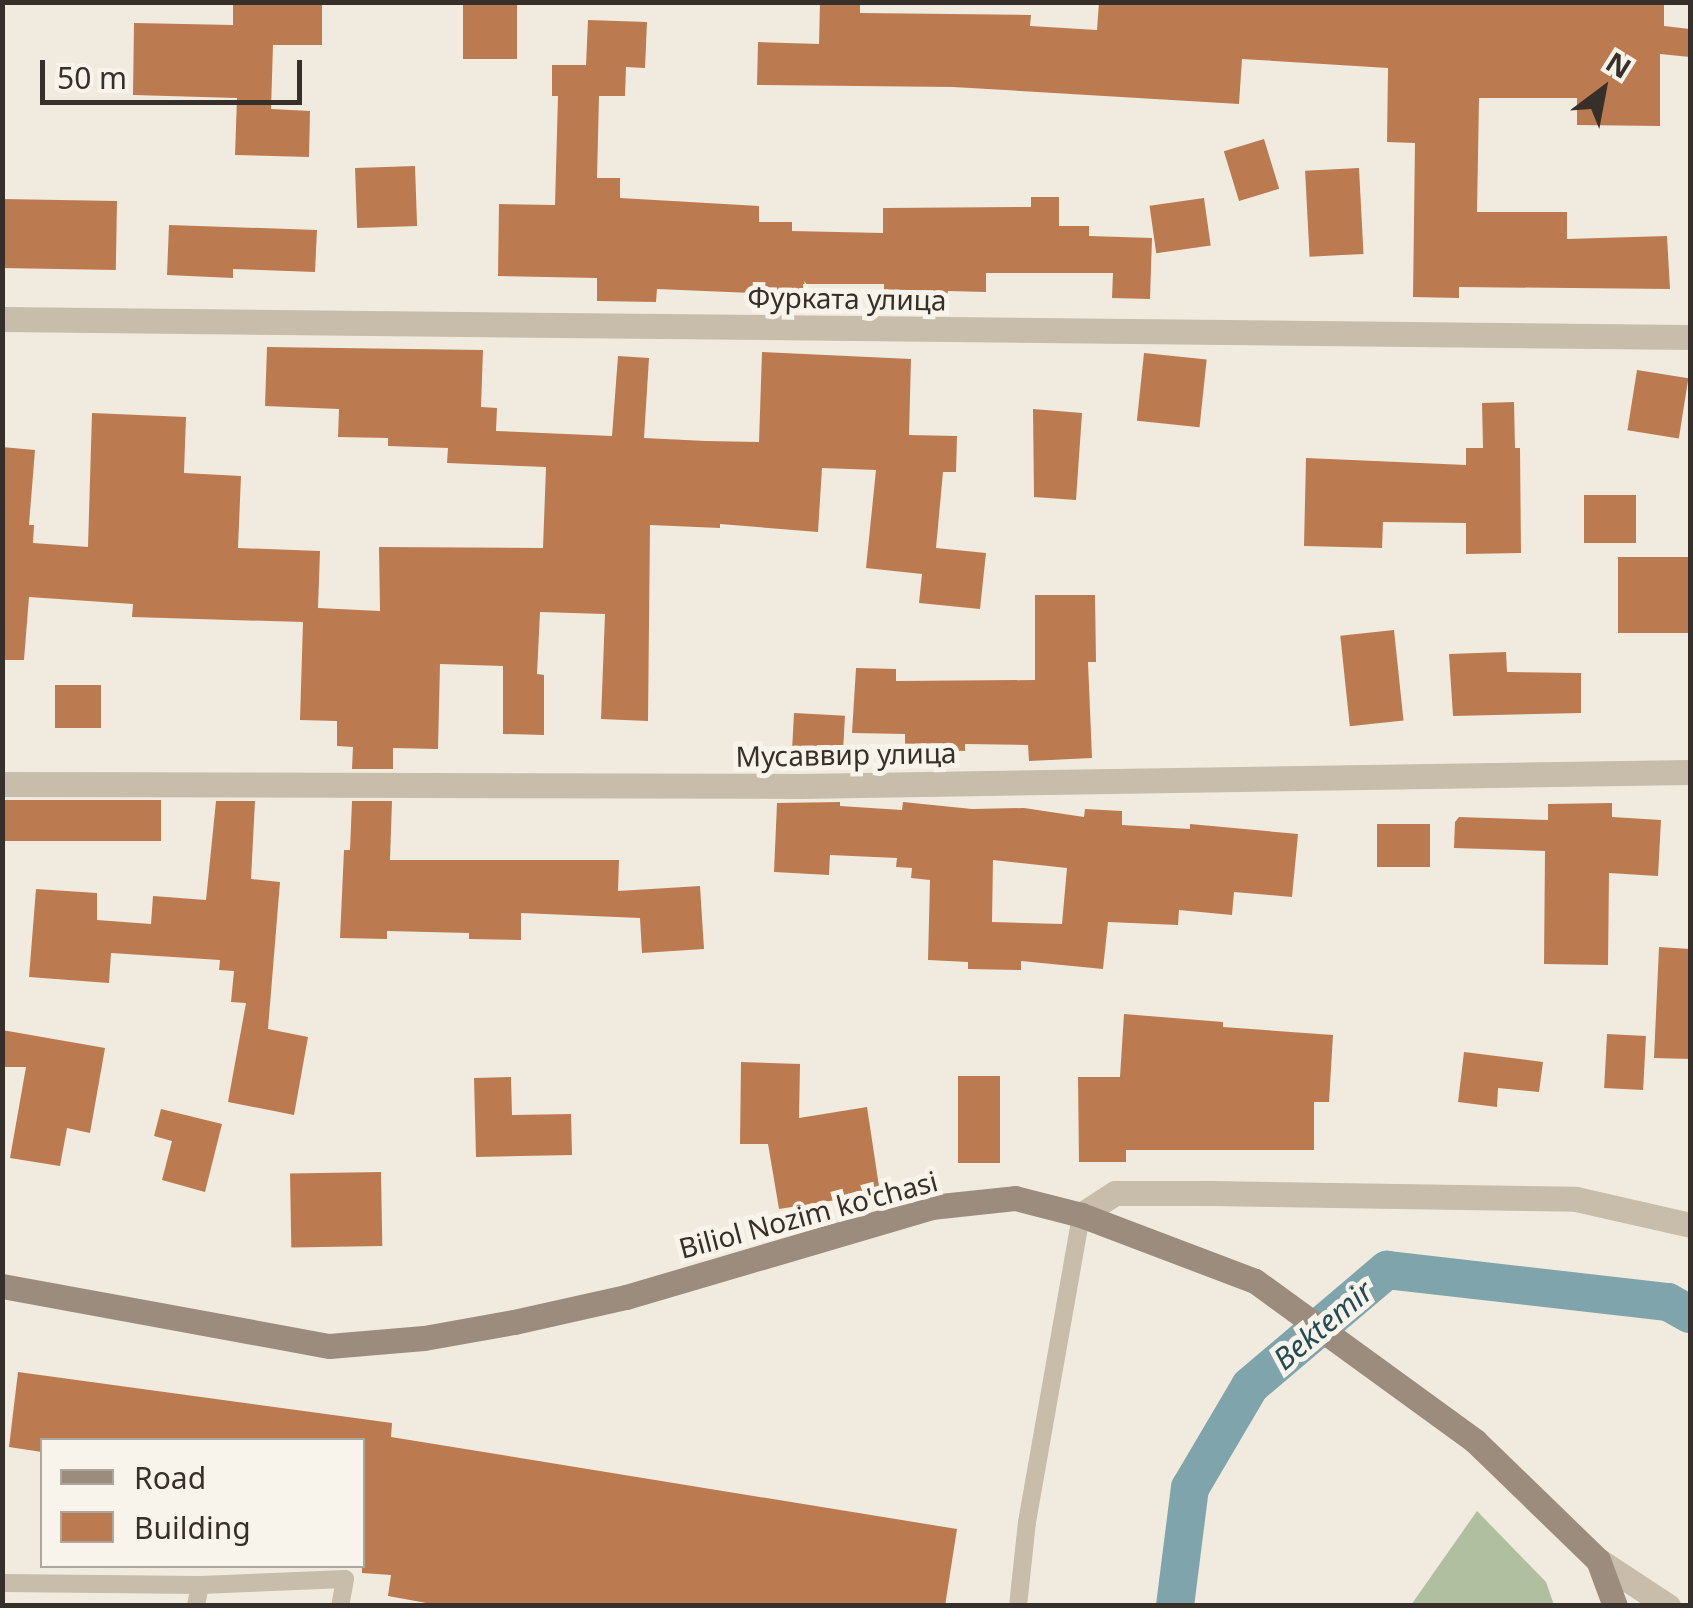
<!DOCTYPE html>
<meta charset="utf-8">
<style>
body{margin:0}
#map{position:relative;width:1693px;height:1608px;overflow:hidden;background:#f1ebdf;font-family:"Noto Sans",sans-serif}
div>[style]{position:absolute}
.green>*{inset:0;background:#b0bfa0}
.canal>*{height:38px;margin:-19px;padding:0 19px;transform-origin:19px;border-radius:19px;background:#80a4ac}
.building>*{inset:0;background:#bc7a51;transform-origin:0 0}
.lane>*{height:18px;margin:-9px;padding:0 9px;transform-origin:9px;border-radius:9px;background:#c8bcab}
.street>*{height:25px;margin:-12.5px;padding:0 12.5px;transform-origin:12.5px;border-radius:12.5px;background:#c8bcab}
.secondary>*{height:25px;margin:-12.5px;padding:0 12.5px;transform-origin:12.5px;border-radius:12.5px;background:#9c8c7d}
span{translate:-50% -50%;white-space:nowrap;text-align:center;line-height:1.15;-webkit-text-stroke:10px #f9f4eb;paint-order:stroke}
.street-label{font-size:28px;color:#37302a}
.water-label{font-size:30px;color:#234b55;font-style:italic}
.frame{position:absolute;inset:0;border:5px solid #37302a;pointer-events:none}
.legend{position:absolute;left:40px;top:1438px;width:325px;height:130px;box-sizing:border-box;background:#f9f4eb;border:2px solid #aba69e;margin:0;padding:12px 18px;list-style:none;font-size:30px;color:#37302a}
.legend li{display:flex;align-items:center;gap:20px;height:50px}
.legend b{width:50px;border:2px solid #aba69e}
.north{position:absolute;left:1553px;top:40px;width:100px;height:100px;-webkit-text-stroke:8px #f9f4eb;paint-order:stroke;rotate:32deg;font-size:28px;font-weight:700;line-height:40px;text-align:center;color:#37302a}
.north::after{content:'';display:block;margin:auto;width:35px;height:45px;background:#37302a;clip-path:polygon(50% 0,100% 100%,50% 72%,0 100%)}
.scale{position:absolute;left:40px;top:60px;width:262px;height:45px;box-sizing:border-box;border:5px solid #37302a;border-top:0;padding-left:12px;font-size:30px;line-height:35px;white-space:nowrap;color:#37302a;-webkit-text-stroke:8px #f9f4eb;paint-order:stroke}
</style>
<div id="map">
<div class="green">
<div style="clip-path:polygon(1477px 1511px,1546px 1582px,1554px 1605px,1411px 1605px)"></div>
</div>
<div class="canal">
<div style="left:1175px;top:1606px;width:119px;rotate:-82.8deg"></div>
<div style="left:1190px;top:1488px;width:118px;rotate:-59.5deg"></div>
<div style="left:1250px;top:1386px;width:180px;rotate:-40.3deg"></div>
<div style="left:1387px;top:1270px;width:283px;rotate:6.5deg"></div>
<div style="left:1668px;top:1302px;width:25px;rotate:29deg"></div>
</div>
<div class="building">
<div style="clip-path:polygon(233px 2px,322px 2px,322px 45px,273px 45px,271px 109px,310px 111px,309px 157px,235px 155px,237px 98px,133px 95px,134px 23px,233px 25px)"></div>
<div style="left:463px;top:2px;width:54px;height:57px"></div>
<div style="clip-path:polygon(820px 2px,860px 2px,860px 13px,1031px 15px,1030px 26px,1097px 30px,1099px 2px,1664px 2px,1664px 26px,1690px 29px,1690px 57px,1660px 54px,1660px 126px,1577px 125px,1577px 98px,1479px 98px,1477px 212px,1567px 212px,1567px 239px,1667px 236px,1670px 289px,1459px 287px,1459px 298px,1413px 297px,1415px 143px,1387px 142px,1388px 68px,1242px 59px,1239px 104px,953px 87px,757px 85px,758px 42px,819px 44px)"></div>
<div style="clip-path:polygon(588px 20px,647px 22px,645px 68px,626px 67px,625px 96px,599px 96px,597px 178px,620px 178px,620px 198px,759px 206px,759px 222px,792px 222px,792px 231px,883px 233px,883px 208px,1031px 207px,1031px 197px,1059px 197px,1059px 226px,1089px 226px,1089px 236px,1152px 238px,1150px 299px,1112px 298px,1113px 273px,986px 273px,986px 292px,948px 291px,947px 295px,884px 295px,884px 284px,803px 284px,803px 295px,657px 289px,656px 302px,597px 301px,597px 278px,498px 276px,499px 204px,555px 205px,558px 96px,552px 96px,552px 65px,586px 65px)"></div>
<div style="left:1264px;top:139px;width:52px;height:42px;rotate:73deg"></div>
<div style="left:415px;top:166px;width:60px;height:60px;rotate:88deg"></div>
<div style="left:1359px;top:168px;width:86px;height:54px;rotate:87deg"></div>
<div style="left:1204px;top:198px;width:48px;height:55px;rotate:82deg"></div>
<div style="left:117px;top:201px;width:69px;height:115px;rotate:91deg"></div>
<div style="clip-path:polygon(169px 225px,317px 230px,315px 272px,233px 269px,233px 278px,167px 275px)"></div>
<div style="clip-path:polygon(267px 347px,483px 350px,481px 407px,497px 408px,496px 431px,612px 436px,618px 356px,649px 358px,644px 438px,706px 441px,759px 442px,762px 352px,911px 359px,909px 435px,957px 436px,956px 472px,943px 472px,936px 548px,986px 553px,980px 609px,919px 603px,922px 574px,866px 568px,876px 470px,822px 468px,818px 532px,720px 524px,720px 528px,650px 525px,648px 721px,601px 719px,605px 614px,540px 612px,537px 674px,544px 675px,544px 735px,503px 734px,503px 666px,440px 664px,438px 749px,393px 748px,393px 769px,352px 769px,353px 747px,337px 746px,337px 721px,300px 720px,303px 622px,132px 617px,133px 604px,29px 597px,24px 660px,2px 660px,2px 447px,35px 450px,29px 525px,34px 525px,33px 543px,88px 547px,92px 413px,186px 417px,184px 473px,241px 476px,238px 548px,320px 551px,318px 608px,380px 611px,379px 547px,543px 548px,546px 467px,447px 463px,448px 448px,388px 446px,388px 438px,338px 437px,339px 409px,265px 406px)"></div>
<div style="left:1144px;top:353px;width:63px;height:68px;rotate:6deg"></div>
<div style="left:1637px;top:370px;width:52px;height:61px;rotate:9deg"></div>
<div style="clip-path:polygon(1514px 402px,1515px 448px,1520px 448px,1521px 553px,1466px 554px,1466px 523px,1383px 522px,1382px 548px,1304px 546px,1306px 458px,1466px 465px,1466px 448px,1483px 448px,1482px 403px)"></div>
<div style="clip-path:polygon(1033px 409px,1082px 413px,1076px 500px,1034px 497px)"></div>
<div style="left:1584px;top:495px;width:52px;height:48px"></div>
<div style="left:1618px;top:557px;width:72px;height:76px"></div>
<div style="clip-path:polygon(1035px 595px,1095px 595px,1096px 662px,1088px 662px,1092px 758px,1029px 761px,1028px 745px,965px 744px,965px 751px,905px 749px,905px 734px,852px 733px,856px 668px,896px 669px,896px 681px,1035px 680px)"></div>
<div style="left:1394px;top:630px;width:91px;height:54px;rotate:84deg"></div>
<div style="clip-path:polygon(1506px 652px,1507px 672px,1581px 673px,1581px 713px,1453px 716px,1449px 654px)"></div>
<div style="left:55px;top:685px;width:46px;height:43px"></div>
<div style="left:794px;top:713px;width:51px;height:33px;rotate:3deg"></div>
<div style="left:2px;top:800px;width:159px;height:41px"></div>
<div style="clip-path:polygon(216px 801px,255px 801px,251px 879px,280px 882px,268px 1029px,308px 1037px,294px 1115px,228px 1102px,246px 1003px,231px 1002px,234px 971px,219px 970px,220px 960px,111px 953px,109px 983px,29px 977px,36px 889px,97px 893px,97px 920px,151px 924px,153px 896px,206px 900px)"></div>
<div style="clip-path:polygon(352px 801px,392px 801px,390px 860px,619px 860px,618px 891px,700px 886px,704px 949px,642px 953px,640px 918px,521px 913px,521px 940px,469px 939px,469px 933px,387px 931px,387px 939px,340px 938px,344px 850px,350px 850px)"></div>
<div style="clip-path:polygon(evenodd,840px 802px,840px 806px,902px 810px,903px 802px,972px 809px,1024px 808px,1084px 817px,1085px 809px,1122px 811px,1122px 825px,1190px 829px,1190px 824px,1298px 834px,1292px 897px,1234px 892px,1232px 915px,1179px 910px,1178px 925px,1108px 922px,1103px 969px,1021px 961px,1021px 970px,968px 969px,968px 962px,928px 960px,930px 880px,911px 878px,912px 868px,896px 867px,897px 858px,830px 855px,829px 875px,774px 872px,777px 803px,840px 802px,993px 860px,1067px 868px,1062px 924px,992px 922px,993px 860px)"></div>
<div style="clip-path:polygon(1612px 803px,1612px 817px,1661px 820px,1658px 876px,1609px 873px,1608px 965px,1544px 964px,1545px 851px,1454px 848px,1455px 822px,1459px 817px,1548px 820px,1548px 804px)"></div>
<div style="left:1377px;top:824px;width:53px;height:43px"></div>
<div style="clip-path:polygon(1659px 947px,1690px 949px,1690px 1059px,1654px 1058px)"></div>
<div style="clip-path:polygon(1124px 1014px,1223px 1022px,1223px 1027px,1333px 1035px,1329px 1102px,1314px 1102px,1314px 1150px,1126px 1150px,1126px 1162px,1079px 1162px,1078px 1077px,1120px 1077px)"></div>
<div style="clip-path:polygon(2px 1030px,105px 1048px,90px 1133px,67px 1128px,60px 1166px,10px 1158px,26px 1067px,2px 1067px)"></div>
<div style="left:1607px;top:1034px;width:39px;height:54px;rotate:3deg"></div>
<div style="clip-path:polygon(1464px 1052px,1543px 1062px,1539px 1092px,1498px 1088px,1497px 1107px,1458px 1102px)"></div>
<div style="clip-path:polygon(741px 1062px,800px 1064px,799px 1118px,867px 1107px,880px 1193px,779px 1209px,768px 1144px,740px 1144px)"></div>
<div style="left:958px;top:1076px;width:42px;height:87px"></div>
<div style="clip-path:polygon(511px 1077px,512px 1115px,571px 1114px,572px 1155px,476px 1157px,474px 1078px)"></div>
<div style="clip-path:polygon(161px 1109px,222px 1124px,205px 1192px,162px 1180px,172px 1141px,154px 1136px)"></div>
<div style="left:381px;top:1172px;width:74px;height:91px;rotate:89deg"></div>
<div style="clip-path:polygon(18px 1372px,392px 1423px,391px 1437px,957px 1529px,945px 1606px,443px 1606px,388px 1596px,391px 1575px,362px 1573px,362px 1440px,42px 1440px,42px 1452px,9px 1447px)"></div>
</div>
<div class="lane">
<div style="left:2px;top:1583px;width:198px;rotate:0.6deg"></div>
<div style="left:200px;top:1585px;width:21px;rotate:101deg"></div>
<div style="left:200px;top:1585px;width:145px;rotate:-2.4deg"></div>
<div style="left:345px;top:1579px;width:27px;rotate:100deg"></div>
<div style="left:1018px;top:1606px;width:84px;rotate:-83.9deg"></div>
<div style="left:1027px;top:1522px;width:312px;rotate:-80deg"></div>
</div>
<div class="street">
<div style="left:2px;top:319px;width:1688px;rotate:0.61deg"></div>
<div style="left:2px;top:784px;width:797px;rotate:0.14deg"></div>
<div style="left:799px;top:786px;width:891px;rotate:-0.9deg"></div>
<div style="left:1081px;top:1215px;width:40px;rotate:-32.9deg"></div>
<div style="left:1115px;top:1193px;width:95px"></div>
<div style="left:1210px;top:1193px;width:366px;rotate:0.9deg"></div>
<div style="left:1576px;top:1199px;width:117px;rotate:12.8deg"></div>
<div style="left:1598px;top:1560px;width:84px;rotate:33.3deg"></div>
</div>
<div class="secondary">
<div style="left:2px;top:1286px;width:332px;rotate:10.4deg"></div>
<div style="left:329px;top:1346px;width:95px;rotate:-4.8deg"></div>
<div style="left:424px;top:1338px;width:91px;rotate:-10.1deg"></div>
<div style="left:514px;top:1322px;width:115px;rotate:-12.6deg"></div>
<div style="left:626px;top:1297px;width:318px;rotate:-16.4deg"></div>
<div style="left:931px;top:1207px;width:84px;rotate:-6.1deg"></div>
<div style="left:1015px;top:1198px;width:68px;rotate:14.4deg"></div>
<div style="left:1081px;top:1215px;width:186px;rotate:20.8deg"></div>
<div style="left:1255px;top:1281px;width:272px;rotate:36deg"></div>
<div style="left:1475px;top:1441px;width:171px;rotate:44.1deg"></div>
<div style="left:1598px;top:1560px;width:49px;rotate:69.7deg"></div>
</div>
<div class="street-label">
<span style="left:847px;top:298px;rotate:1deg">Фурката улица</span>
<span style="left:846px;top:754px;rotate:-1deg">Мусаввир улица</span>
<span style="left:808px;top:1214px;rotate:-15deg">Biliol Nozim ko'chasi</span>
</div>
<div class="water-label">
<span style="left:1323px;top:1325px;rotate:-40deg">Bektemir</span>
</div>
<div class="frame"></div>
<ul class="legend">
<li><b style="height:12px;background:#9c8c7d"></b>Road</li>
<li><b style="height:28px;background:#bc7a51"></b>Building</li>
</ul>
<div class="north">N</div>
<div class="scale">50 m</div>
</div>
